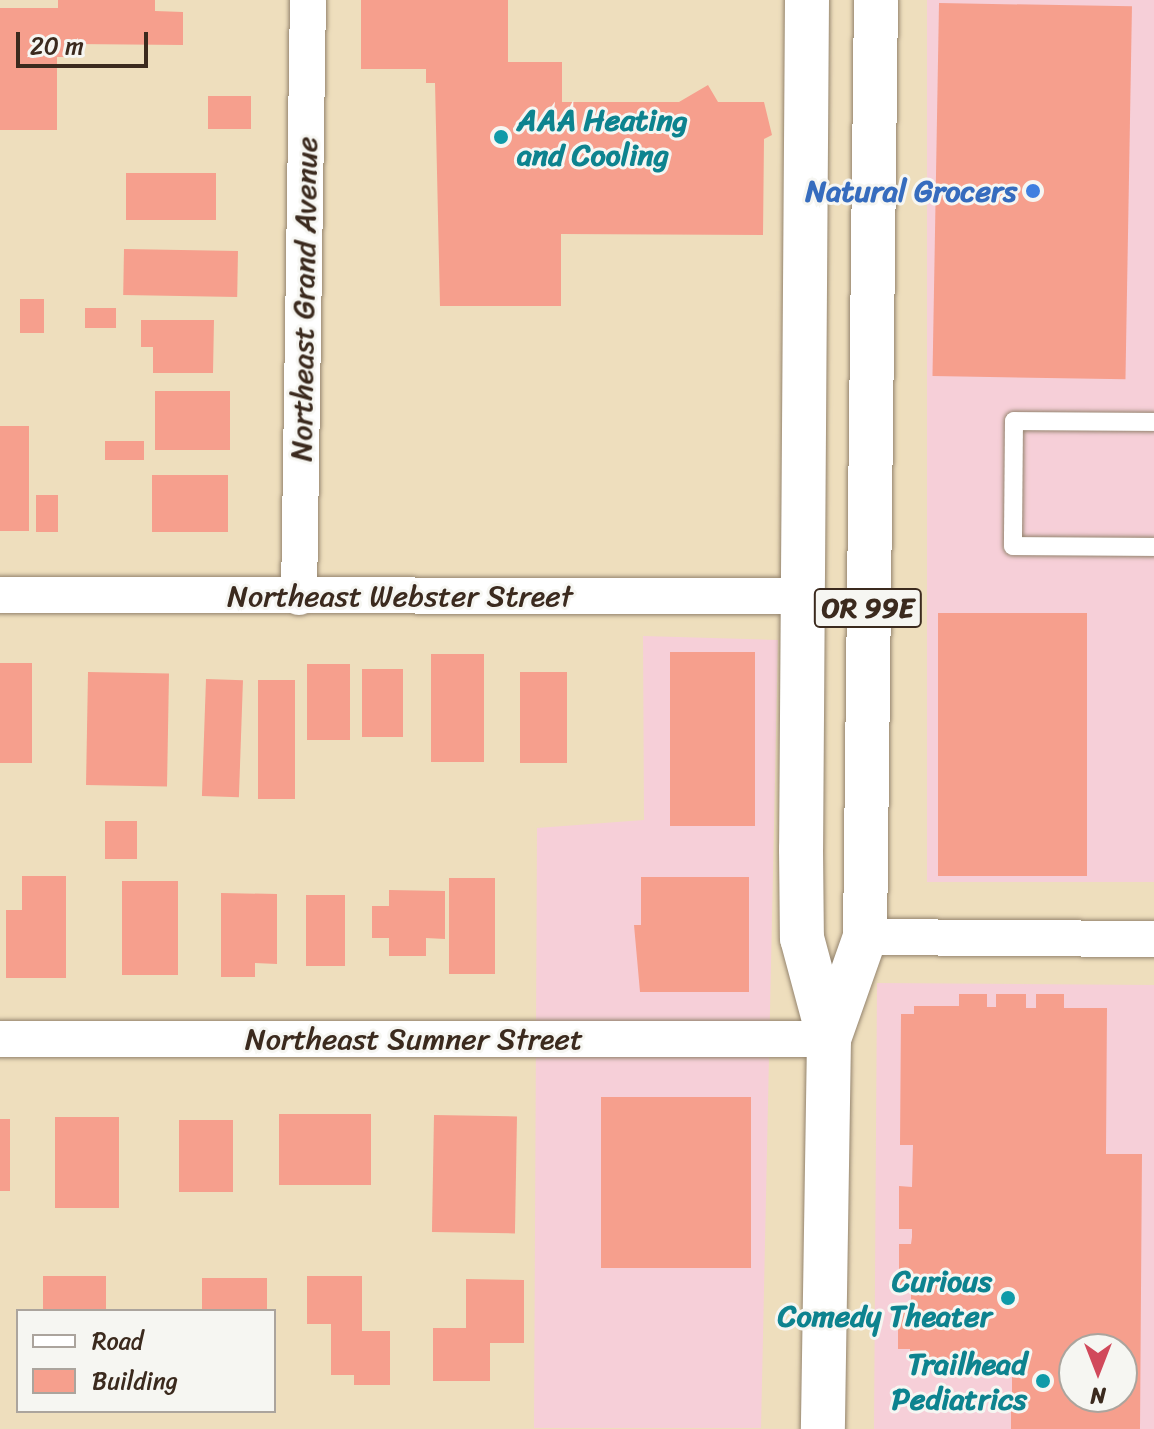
<!DOCTYPE html>
<style>
body{margin:0}
#map{position:relative;width:1154px;height:1429px;overflow:hidden;background:#eedebd;font-family:Sriracha,sans-serif}
div>[style]{position:absolute}
.built>*{inset:0;background:#f6cfd8;transform-origin:0 0}
.building>*{inset:0;background:#f69f8d;transform-origin:0 0}
.roads{filter:drop-shadow(0 0 2px #94846e) drop-shadow(0 0 2px #94846e)}
.lane>*{height:18px;margin:-9px;padding:0 9px;transform-origin:9px;border-radius:9px;background:#fff}
.street>*{height:36px;margin:-18px;padding:0 18px;transform-origin:18px;border-radius:18px;background:#fff}
.primary>*{height:44px;margin:-22px;padding:0 22px;transform-origin:22px;border-radius:22px;background:#fff}
.dots>*{width:22px;height:22px;translate:-50% -50%;box-sizing:border-box;border:4px solid #f6f6f2;border-radius:50%}
span{translate:-50% -50%;white-space:nowrap;text-align:center;line-height:1.15;-webkit-text-stroke:6px #f6f6f2;paint-order:stroke}
.shield-label span{padding:2px 6px;background:#f6f6f2;border:2px solid;border-radius:6px;-webkit-text-stroke-width:0}
.shield-label{font-size:28px;color:#3b2a1e;font-weight:700}
.culture-label{font-size:30px;color:#0d838f;font-weight:700}
.left{translate:0 -50%;text-align:left}
.right{translate:-100% -50%;text-align:right}
.shop-label{font-size:30px;color:#366cbe;font-weight:700}
.street-label{font-size:30px;color:#3b2a1e}
.legend{position:absolute;left:16px;top:1309px;width:260px;height:104px;box-sizing:border-box;background:#f6f6f2;border:2px solid #aba49d;margin:0;padding:10px 14px;list-style:none;font-size:24px;color:#3b2a1e}
.legend li{display:flex;align-items:center;gap:16px;height:40px}
.legend b{width:40px;border:2px solid #aba49d}
.north{position:absolute;left:1058px;top:1333px;width:80px;height:80px;box-sizing:border-box;background:#f6f6f2;border:2px solid #aba49d;border-radius:50%;rotate:180deg;font-size:22px;font-weight:700;line-height:32px;text-align:center;color:#3b2a1e}
.north::after{content:'';display:block;margin:auto;width:28px;height:36px;background:#d1495b;clip-path:polygon(50% 0,100% 100%,50% 72%,0 100%)}
.scale{position:absolute;left:16px;top:32px;width:132px;height:36px;box-sizing:border-box;border:4px solid #3b2a1e;border-top:0;padding-left:10px;font-size:24px;line-height:28px;white-space:nowrap;color:#3b2a1e;-webkit-text-stroke:6px #f6f6f2;paint-order:stroke}
</style>
<div id="map">
<div class="built">
<div style="left:927px;top:0;width:227px;height:882px"></div>
<div style="clip-path:polygon(643px 636px,778px 640px,761px 1428px,534px 1428px,537px 828px,644px 820px)"></div>
<div style="clip-path:polygon(evenodd,877px 983px,1154px 985px,1154px 1429px,874px 1429px,877px 983px,1074px 1349px,1122px 1349px,1122px 1397px,1074px 1397px,1074px 1349px)"></div>
</div>
<div class="building">
<div style="clip-path:polygon(58px 0,155px 0,155px 11px,183px 12px,183px 45px,75px 44px,75px 57px,57px 57px,57px 130px,0 130px,0 8px,58px 8px)"></div>
<div style="clip-path:polygon(361px 0,508px 0,508px 62px,562px 62px,562px 102px,679px 102px,708px 85px,718px 102px,764px 102px,772px 135px,764px 139px,763px 235px,561px 234px,561px 306px,440px 306px,435px 83px,426px 83px,426px 69px,361px 69px)"></div>
<div style="left:939px;top:3px;width:193px;height:373px;rotate:1deg"></div>
<div style="left:208px;top:96px;width:43px;height:33px"></div>
<div style="left:126px;top:173px;width:90px;height:47px"></div>
<div style="left:124px;top:249px;width:114px;height:46px;rotate:1deg"></div>
<div style="left:20px;top:299px;width:24px;height:34px"></div>
<div style="left:85px;top:308px;width:31px;height:20px"></div>
<div style="clip-path:polygon(141px 320px,214px 320px,213px 373px,153px 373px,153px 347px,141px 347px)"></div>
<div style="left:155px;top:391px;width:75px;height:59px"></div>
<div style="left:0;top:426px;width:29px;height:105px"></div>
<div style="left:105px;top:441px;width:39px;height:19px"></div>
<div style="left:152px;top:475px;width:76px;height:57px"></div>
<div style="left:36px;top:495px;width:22px;height:37px"></div>
<div style="left:938px;top:613px;width:149px;height:263px"></div>
<div style="left:670px;top:652px;width:85px;height:174px"></div>
<div style="left:431px;top:654px;width:53px;height:108px"></div>
<div style="left:0;top:663px;width:32px;height:100px"></div>
<div style="left:307px;top:664px;width:43px;height:76px"></div>
<div style="left:362px;top:669px;width:41px;height:68px"></div>
<div style="left:88px;top:672px;width:81px;height:113px;rotate:1deg"></div>
<div style="left:520px;top:672px;width:47px;height:91px"></div>
<div style="left:206px;top:679px;width:37px;height:117px;rotate:2deg"></div>
<div style="left:258px;top:680px;width:37px;height:119px"></div>
<div style="left:105px;top:821px;width:32px;height:38px"></div>
<div style="clip-path:polygon(22px 876px,66px 876px,66px 978px,6px 978px,6px 910px,22px 910px)"></div>
<div style="clip-path:polygon(641px 877px,749px 877px,749px 992px,640px 992px,634px 925px,641px 925px)"></div>
<div style="left:449px;top:878px;width:46px;height:96px"></div>
<div style="left:122px;top:881px;width:56px;height:94px"></div>
<div style="clip-path:polygon(389px 890px,445px 891px,445px 939px,426px 938px,426px 956px,389px 956px,389px 938px,372px 938px,372px 906px,389px 906px)"></div>
<div style="clip-path:polygon(221px 893px,277px 894px,277px 964px,255px 963px,255px 977px,221px 977px)"></div>
<div style="left:306px;top:895px;width:39px;height:71px"></div>
<div style="clip-path:polygon(evenodd,959px 994px,987px 994px,987px 1007px,996px 1007px,996px 994px,1026px 994px,1026px 1008px,1036px 1008px,1036px 994px,1064px 994px,1064px 1008px,1107px 1008px,1106px 1154px,1142px 1154px,1140px 1429px,1011px 1429px,1011px 1405px,1024px 1405px,1024px 1396px,1012px 1396px,1012px 1366px,1025px 1361px,910px 1360px,910px 1349px,898px 1349px,898px 1307px,911px 1307px,911px 1288px,899px 1288px,899px 1244px,911px 1244px,912px 1237px,912px 1229px,899px 1229px,899px 1186px,912px 1187px,913px 1145px,900px 1145px,901px 1014px,914px 1014px,914px 1006px,959px 1006px,959px 994px,1074px 1349px,1122px 1349px,1122px 1397px,1074px 1397px,1074px 1349px)"></div>
<div style="left:601px;top:1097px;width:150px;height:171px"></div>
<div style="left:279px;top:1114px;width:92px;height:71px"></div>
<div style="left:434px;top:1115px;width:83px;height:117px;rotate:1deg"></div>
<div style="left:55px;top:1117px;width:64px;height:91px"></div>
<div style="left:0;top:1119px;width:10px;height:72px"></div>
<div style="left:179px;top:1120px;width:54px;height:72px"></div>
<div style="left:43px;top:1276px;width:63px;height:35px"></div>
<div style="clip-path:polygon(307px 1276px,362px 1276px,362px 1331px,390px 1331px,390px 1385px,354px 1385px,354px 1375px,331px 1375px,331px 1324px,307px 1324px)"></div>
<div style="left:202px;top:1278px;width:65px;height:33px"></div>
<div style="clip-path:polygon(466px 1279px,524px 1280px,524px 1343px,490px 1343px,490px 1381px,433px 1381px,433px 1328px,466px 1328px)"></div>
</div>
<div class="roads">
<div class="lane">
<div style="left:1154px;top:422px;width:140px;rotate:-179.6deg"></div>
<div style="left:1014px;top:421px;width:125px;rotate:90.5deg"></div>
<div style="left:1013px;top:546px;width:141px;rotate:0.4deg"></div>
</div>
<div class="street">
<div style="left:0;top:595px;width:800px;rotate:0.07deg"></div>
<div style="left:299px;top:597px;width:597px;rotate:-89.14deg"></div>
<div style="left:865px;top:937px;width:289px;rotate:0.4deg"></div>
<div style="left:0;top:1039px;width:829px"></div>
</div>
<div class="primary">
<div style="left:807px;top:0;width:849px;rotate:90.4deg"></div>
<div style="left:801px;top:849px;width:89px;rotate:89.4deg"></div>
<div style="left:802px;top:938px;width:105px;rotate:75deg"></div>
<div style="left:829px;top:1039px;width:390px;rotate:90.9deg"></div>
<div style="left:829px;top:1039px;width:108px;rotate:-70.6deg"></div>
<div style="left:865px;top:937px;width:937px;rotate:-89.33deg"></div>
</div>
</div>
<div class="dots">
<div style="left:501px;top:137px;background:#0f9aa8"></div>
<div style="left:1033px;top:191px;background:#3f7fe0"></div>
<div style="left:1008px;top:1298px;background:#0f9aa8"></div>
<div style="left:1043px;top:1381px;background:#0f9aa8"></div>
</div>
<div class="shield-label">
<span style="left:868px;top:608px">OR 99E</span>
</div>
<div class="culture-label">
<span class="left" style="left:517px;top:137px">AAA Heating<br>and Cooling</span>
<span class="right" style="left:992px;top:1298px">Curious<br>Comedy Theater</span>
<span class="right" style="left:1027px;top:1381px">Trailhead<br>Pediatrics</span>
</div>
<div class="shop-label">
<span class="right" style="left:1017px;top:191px">Natural Grocers</span>
</div>
<div class="street-label">
<span style="left:304px;top:299px;rotate:-89deg">Northeast Grand Avenue</span>
<span style="left:400px;top:596px">Northeast Webster Street</span>
<span style="left:414px;top:1039px">Northeast Sumner Street</span>
</div>
<ul class="legend">
<li><b style="height:10px;background:#fff"></b>Road</li>
<li><b style="height:22px;background:#f69f8d"></b>Building</li>
</ul>
<div class="north">N</div>
<div class="scale">20 m</div>
</div>
